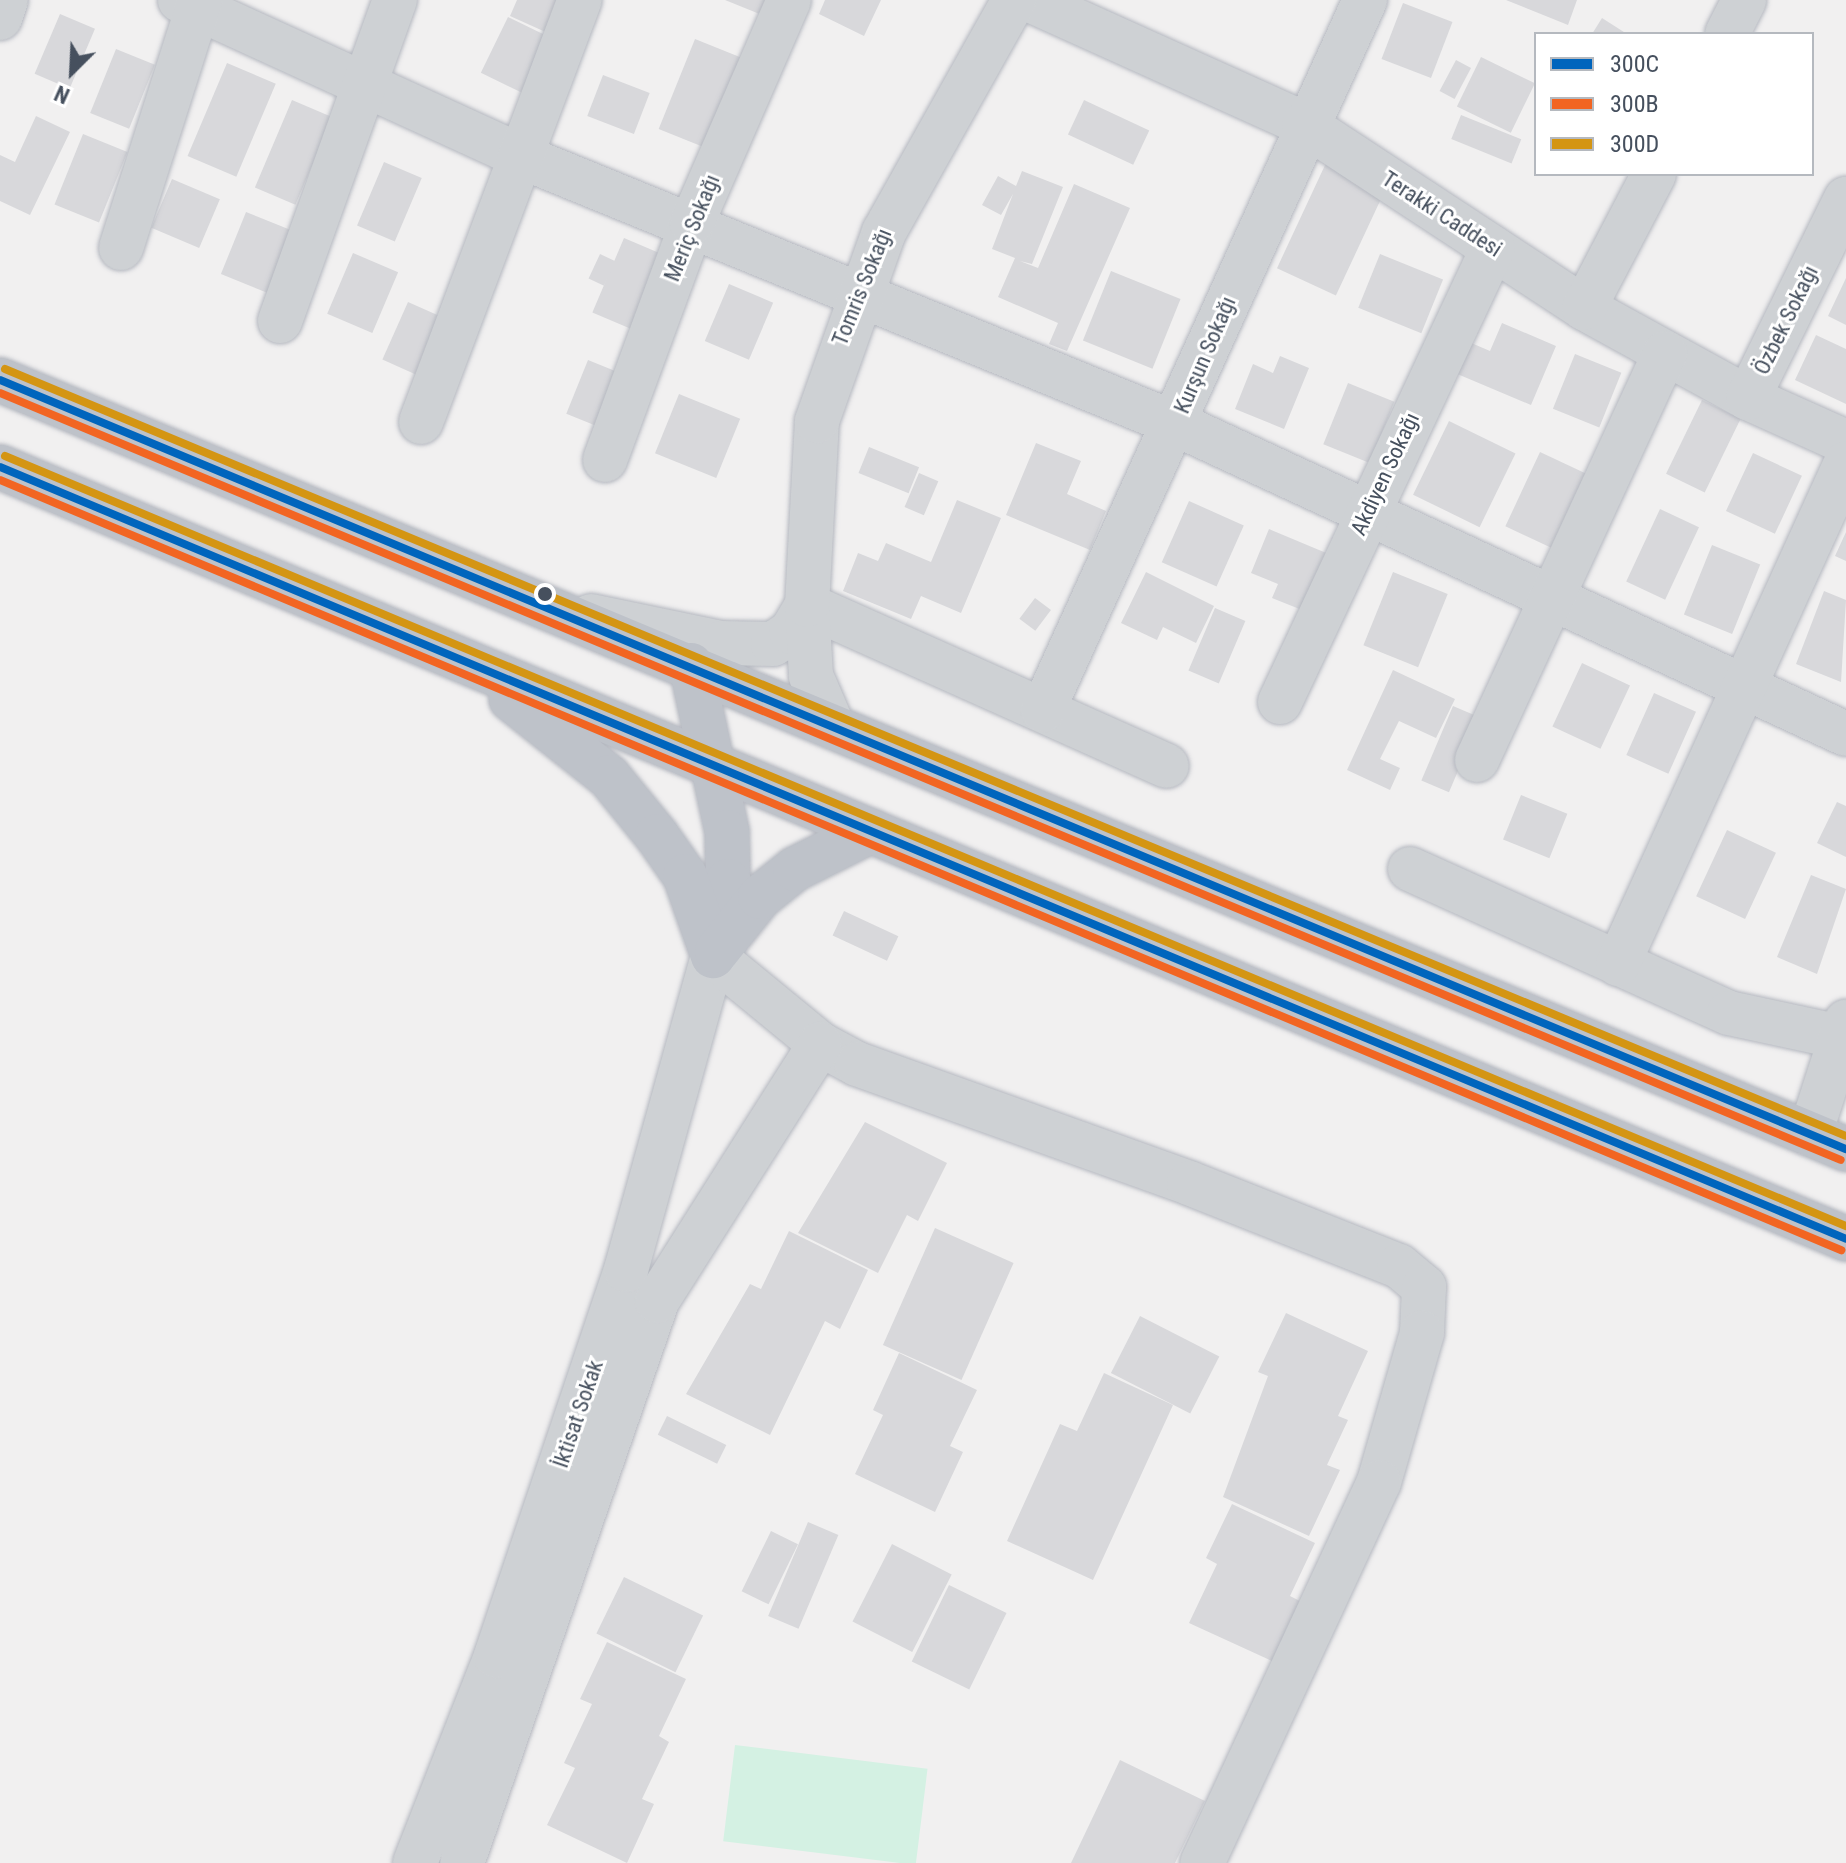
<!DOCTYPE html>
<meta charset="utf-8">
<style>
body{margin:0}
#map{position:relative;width:1846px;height:1863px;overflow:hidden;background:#f1f0f0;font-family:"Roboto Condensed",sans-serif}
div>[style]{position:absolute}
.green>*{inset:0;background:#d4f1e3;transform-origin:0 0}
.building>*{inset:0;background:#d8d8db;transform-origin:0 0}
.roads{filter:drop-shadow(0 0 2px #b5b8c0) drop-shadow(0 0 2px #b5b8c0)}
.minor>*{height:44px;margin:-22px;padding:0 22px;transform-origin:22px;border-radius:22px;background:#ced1d4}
.highway>*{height:44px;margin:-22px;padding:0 22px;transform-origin:22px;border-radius:22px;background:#bec2c9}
.bus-1>*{height:8px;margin:-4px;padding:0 4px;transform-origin:4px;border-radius:4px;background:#0065bd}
.bus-2>*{height:8px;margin:-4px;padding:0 4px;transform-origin:4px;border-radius:4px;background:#f26522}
.bus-3>*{height:8px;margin:-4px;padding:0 4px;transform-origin:4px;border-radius:4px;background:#d49513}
.dots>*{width:22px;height:22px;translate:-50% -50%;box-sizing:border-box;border:4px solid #fff;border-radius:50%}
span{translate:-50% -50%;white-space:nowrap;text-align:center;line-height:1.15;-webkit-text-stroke:6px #fff;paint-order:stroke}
.street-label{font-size:22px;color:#46505e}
.legend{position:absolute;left:1534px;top:32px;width:280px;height:144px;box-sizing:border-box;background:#fff;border:2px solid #b5b9bf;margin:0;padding:10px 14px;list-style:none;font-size:24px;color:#46505e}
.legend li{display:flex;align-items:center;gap:16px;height:40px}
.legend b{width:40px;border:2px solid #b5b9bf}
.north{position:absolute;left:32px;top:32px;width:80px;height:80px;-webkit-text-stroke:6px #fff;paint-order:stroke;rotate:204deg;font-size:22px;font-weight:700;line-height:32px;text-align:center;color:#46505e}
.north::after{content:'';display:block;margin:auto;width:28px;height:36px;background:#46505e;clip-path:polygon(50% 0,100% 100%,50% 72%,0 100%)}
</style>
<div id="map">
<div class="green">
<div style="left:735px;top:1745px;width:194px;height:97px;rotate:7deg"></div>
</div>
<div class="building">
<div style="clip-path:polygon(517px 0,578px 0,561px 39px,510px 16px)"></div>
<div style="clip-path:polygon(725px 0,768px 0,762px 15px)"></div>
<div style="clip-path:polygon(825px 0,881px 0,864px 36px,819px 14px)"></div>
<div style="clip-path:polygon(1506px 0,1577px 0,1568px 25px)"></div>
<div style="left:1403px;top:3px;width:53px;height:60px;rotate:21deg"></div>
<div style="left:60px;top:14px;width:38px;height:65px;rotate:23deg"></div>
<div style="left:508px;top:17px;width:55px;height:62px;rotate:26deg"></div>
<div style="clip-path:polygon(1602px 18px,1627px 34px,1592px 34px)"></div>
<div style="left:695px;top:39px;width:59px;height:97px;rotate:22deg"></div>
<div style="left:116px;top:49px;width:42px;height:69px;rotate:22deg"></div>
<div style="left:1481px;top:57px;width:60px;height:55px;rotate:26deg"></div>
<div style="left:1456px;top:60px;width:17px;height:35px;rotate:28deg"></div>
<div style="left:227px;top:63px;width:53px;height:101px;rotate:23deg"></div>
<div style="left:603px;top:75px;width:50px;height:44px;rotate:21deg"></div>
<div style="left:292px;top:100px;width:44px;height:95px;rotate:23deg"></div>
<div style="left:1084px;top:100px;width:72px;height:38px;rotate:25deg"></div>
<div style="left:1461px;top:115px;width:65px;height:26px;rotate:22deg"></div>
<div style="clip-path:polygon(36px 116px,70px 132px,30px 215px,0 201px,0 155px,15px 162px)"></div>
<div style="left:83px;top:134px;width:48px;height:76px;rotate:22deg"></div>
<div style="left:384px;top:162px;width:41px;height:69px;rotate:23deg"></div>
<div style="left:1326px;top:163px;width:65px;height:116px;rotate:25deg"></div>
<div style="clip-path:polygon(1022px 171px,1063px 187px,1032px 264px,1020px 261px,1038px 268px,1074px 184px,1130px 208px,1067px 351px,1049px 344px,1058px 323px,998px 297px,1015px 258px,992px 249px,1013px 194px,1001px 215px,982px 205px,998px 176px,1016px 186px)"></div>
<div style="left:172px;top:179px;width:52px;height:53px;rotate:23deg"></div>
<div style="left:246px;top:212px;width:55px;height:67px;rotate:22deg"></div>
<div style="left:624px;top:238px;width:57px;height:81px;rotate:23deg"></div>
<div style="left:353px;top:253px;width:49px;height:66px;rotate:23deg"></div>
<div style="left:600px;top:254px;width:17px;height:27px;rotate:25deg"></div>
<div style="left:1380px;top:254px;width:68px;height:58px;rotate:22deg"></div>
<div style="left:1111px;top:271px;width:75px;height:75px;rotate:22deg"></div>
<div style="clip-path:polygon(1846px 278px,1846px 325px,1828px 316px)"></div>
<div style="left:729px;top:284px;width:48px;height:62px;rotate:23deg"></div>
<div style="left:408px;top:302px;width:42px;height:63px;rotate:24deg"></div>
<div style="clip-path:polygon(1502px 323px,1556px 346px,1531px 405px,1455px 373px,1469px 342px,1490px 351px)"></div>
<div style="clip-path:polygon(1816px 335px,1846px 349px,1846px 404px,1795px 380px)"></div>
<div style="left:1575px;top:354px;width:50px;height:59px;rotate:22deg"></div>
<div style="clip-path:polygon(1280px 356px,1309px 368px,1284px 429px,1235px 409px,1253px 364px,1273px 373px)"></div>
<div style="left:588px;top:360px;width:50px;height:58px;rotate:22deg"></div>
<div style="left:1348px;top:383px;width:50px;height:66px;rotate:22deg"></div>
<div style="left:679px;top:394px;width:66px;height:64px;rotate:22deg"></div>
<div style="left:1702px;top:400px;width:43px;height:82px;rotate:26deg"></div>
<div style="left:1449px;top:421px;width:74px;height:82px;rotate:26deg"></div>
<div style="clip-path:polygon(1036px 443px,1081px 461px,1067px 494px,1106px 511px,1090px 550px,1006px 515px)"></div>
<div style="left:869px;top:447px;width:54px;height:28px;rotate:22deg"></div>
<div style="left:1540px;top:452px;width:50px;height:82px;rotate:25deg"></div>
<div style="left:1753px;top:453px;width:54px;height:64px;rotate:25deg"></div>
<div style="left:919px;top:473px;width:21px;height:37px;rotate:23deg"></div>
<div style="clip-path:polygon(957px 500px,1001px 518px,961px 613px,921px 596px,911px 619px,843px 591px,858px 553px,878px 561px,886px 543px,931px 562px)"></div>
<div style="left:1189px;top:501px;width:60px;height:67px;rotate:24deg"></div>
<div style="left:1660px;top:509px;width:43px;height:80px;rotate:25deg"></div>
<div style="clip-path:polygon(1269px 529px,1331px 555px,1307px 612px,1272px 598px,1278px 584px,1251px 573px)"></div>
<div style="clip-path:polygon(1846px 532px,1846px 561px,1835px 556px)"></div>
<div style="left:1712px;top:545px;width:52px;height:75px;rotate:22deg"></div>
<div style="clip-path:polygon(1146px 572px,1214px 606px,1196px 643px,1163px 627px,1157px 640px,1121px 623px)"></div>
<div style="left:1393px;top:572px;width:59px;height:79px;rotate:22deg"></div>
<div style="clip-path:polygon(1824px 591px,1846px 600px,1841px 682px,1796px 664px)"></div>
<div style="left:1035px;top:598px;width:20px;height:26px;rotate:37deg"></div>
<div style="left:1215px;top:608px;width:33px;height:68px;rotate:23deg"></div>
<div style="left:1582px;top:663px;width:53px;height:70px;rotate:25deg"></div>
<div style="clip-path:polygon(1393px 670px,1455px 699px,1436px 738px,1399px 721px,1380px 759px,1400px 768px,1390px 790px,1347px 770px)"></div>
<div style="left:1654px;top:693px;width:46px;height:68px;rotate:24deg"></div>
<div style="left:1453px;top:706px;width:30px;height:81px;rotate:23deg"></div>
<div style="left:1521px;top:795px;width:50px;height:48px;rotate:22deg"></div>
<div style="clip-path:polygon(1837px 802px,1846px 806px,1846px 857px,1817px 843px)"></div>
<div style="left:1727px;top:830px;width:54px;height:73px;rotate:25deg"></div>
<div style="clip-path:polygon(1811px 875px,1846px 889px,1817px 974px,1777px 957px)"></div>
<div style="left:844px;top:911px;width:60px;height:27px;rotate:25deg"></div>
<div style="clip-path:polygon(865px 1122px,947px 1163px,918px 1221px,907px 1215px,878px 1273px,798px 1233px)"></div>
<div style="left:935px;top:1228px;width:86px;height:128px;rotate:24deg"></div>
<div style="clip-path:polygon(789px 1231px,868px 1270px,840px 1329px,825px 1321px,770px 1435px,686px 1394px,750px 1284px,761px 1289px)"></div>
<div style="clip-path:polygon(1286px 1313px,1368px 1351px,1338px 1416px,1348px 1420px,1327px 1465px,1340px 1470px,1309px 1536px,1223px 1497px,1268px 1376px,1258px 1372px)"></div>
<div style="left:1140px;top:1316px;width:89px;height:64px;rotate:27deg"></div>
<div style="clip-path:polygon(899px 1353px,977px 1390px,950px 1446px,963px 1452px,935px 1512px,855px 1474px,883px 1415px,873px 1410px)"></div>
<div style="clip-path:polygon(1104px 1373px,1173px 1405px,1093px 1580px,1007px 1541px,1060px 1424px,1077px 1431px)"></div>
<div style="left:667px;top:1416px;width:66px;height:21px;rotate:26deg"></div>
<div style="clip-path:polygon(1232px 1504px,1315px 1543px,1290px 1596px,1302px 1602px,1274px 1662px,1189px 1623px,1217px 1564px,1206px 1558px)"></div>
<div style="left:808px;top:1522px;width:33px;height:102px;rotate:23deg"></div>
<div style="left:771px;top:1531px;width:30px;height:67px;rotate:26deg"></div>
<div style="left:892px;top:1544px;width:67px;height:87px;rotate:27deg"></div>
<div style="left:624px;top:1577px;width:88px;height:63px;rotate:26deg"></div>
<div style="left:949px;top:1585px;width:64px;height:85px;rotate:26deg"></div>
<div style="clip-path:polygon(607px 1642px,686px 1679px,659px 1736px,669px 1742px,642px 1799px,654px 1804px,627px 1863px,547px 1825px,575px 1768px,564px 1763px,592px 1704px,580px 1699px)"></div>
<div style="clip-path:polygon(1120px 1760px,1205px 1801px,1175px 1863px,1071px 1863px)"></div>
</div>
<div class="roads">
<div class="minor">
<div style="left:180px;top:0;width:374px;rotate:24.6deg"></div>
<div style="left:520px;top:156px;width:709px;rotate:22.22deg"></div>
<div style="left:1176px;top:424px;width:738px;rotate:24.83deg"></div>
<div style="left:1030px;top:0;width:301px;rotate:24.3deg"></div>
<div style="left:1304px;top:124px;width:335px;rotate:33.3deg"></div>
<div style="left:1584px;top:308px;width:187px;rotate:28.8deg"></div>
<div style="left:1748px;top:398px;width:107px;rotate:24.2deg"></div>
<div style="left:0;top:18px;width:19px;rotate:-72deg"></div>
<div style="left:1727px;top:34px;width:38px;rotate:-63deg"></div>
<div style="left:121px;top:248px;width:260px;rotate:-72.3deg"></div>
<div style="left:1584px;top:308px;width:151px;rotate:-62.4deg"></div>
<div style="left:280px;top:321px;width:341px;rotate:-70.3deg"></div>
<div style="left:1748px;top:398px;width:222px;rotate:-63.8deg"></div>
<div style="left:421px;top:422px;width:451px;rotate:-69.4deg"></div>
<div style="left:605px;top:460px;width:252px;rotate:-69.8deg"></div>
<div style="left:692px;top:223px;width:243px;rotate:-66.5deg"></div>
<div style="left:807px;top:605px;width:394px;rotate:24.1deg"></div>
<div style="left:591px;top:616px;width:133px;rotate:11.7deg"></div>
<div style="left:721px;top:643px;width:52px;rotate:1.1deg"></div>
<div style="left:773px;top:644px;width:22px;rotate:-34deg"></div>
<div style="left:791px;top:632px;width:31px;rotate:-59deg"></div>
<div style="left:1280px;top:702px;width:501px;rotate:-64.87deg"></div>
<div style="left:1043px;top:710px;width:780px;rotate:-65.6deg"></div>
<div style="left:833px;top:727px;width:56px;rotate:-113.3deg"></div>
<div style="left:811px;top:676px;width:71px;rotate:-93.2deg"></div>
<div style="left:807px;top:605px;width:184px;rotate:-86.9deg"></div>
<div style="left:817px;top:421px;width:201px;rotate:-70.5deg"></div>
<div style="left:884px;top:232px;width:266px;rotate:-60.7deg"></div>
<div style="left:1477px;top:760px;width:448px;rotate:-65.2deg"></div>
<div style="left:1410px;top:869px;width:350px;rotate:24.3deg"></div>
<div style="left:1729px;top:1013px;width:120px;rotate:12.1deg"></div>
<div style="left:1618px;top:964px;width:550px;rotate:-65.53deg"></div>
<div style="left:1810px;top:1134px;width:118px;rotate:-72.2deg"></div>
<div style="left:415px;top:1863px;width:222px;rotate:-68.6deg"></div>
<div style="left:496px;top:1656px;width:407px;rotate:-71.4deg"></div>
<div style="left:626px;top:1270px;width:326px;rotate:-74.5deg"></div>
<div style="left:713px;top:956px;width:139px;rotate:39.4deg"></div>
<div style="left:820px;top:1044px;width:42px;rotate:28.4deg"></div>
<div style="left:857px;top:1064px;width:353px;rotate:19.7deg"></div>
<div style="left:1189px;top:1183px;width:226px;rotate:21.6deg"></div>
<div style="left:1399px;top:1266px;width:33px;rotate:40deg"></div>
<div style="left:1424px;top:1287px;width:46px;rotate:92.5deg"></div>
<div style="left:1422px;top:1333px;width:155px;rotate:106.1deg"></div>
<div style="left:1379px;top:1482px;width:420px;rotate:114.9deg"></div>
<div style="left:462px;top:1863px;width:595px;rotate:-70.86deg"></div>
<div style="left:657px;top:1301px;width:304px;rotate:-57.6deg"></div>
</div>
<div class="highway">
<div style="left:0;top:380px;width:2000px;rotate:22.62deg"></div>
<div style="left:0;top:467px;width:2001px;rotate:22.69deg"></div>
<div style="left:691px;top:665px;width:171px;rotate:77.8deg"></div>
<div style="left:727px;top:832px;width:49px;rotate:88.8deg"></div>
<div style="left:728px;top:881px;width:76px;rotate:101.3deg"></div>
<div style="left:511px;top:699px;width:125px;rotate:38.5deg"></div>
<div style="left:609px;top:777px;width:76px;rotate:50.9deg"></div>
<div style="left:657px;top:836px;width:49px;rotate:55deg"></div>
<div style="left:685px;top:876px;width:85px;rotate:70.7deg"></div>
<div style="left:717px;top:951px;width:69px;rotate:-51.5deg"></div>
<div style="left:760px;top:897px;width:45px;rotate:-38.7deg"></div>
<div style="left:795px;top:869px;width:85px;rotate:-26.6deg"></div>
</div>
</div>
<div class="bus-1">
<div style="left:0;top:380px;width:2000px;rotate:22.62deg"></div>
<div style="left:0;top:467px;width:2001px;rotate:22.69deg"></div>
</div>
<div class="bus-2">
<div style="left:0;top:393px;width:1994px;rotate:22.62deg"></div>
<div style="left:0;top:480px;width:1996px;rotate:22.7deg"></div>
</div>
<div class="bus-3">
<div style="left:5px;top:369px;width:1994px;rotate:22.62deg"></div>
<div style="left:5px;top:456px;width:1996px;rotate:22.7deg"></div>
</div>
<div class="dots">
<div style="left:545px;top:594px;background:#46505e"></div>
</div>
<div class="street-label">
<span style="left:1442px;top:214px;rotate:33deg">Terakki Caddesi</span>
<span style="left:692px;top:228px;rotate:-68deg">Meriç Sokağı</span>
<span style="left:862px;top:287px;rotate:-68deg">Tomris Sokağı</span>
<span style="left:1786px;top:320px;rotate:-64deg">Özbek Sokağı</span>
<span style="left:1205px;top:355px;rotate:-67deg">Kurşun Sokağı</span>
<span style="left:1385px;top:474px;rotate:-65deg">Akdiyen Sokağı</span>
<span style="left:578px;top:1414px;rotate:-71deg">İktisat Sokak</span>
</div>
<ul class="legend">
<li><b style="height:10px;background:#0065bd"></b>300C</li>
<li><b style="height:10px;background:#f26522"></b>300B</li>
<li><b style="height:10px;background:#d49513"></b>300D</li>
</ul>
<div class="north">N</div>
</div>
